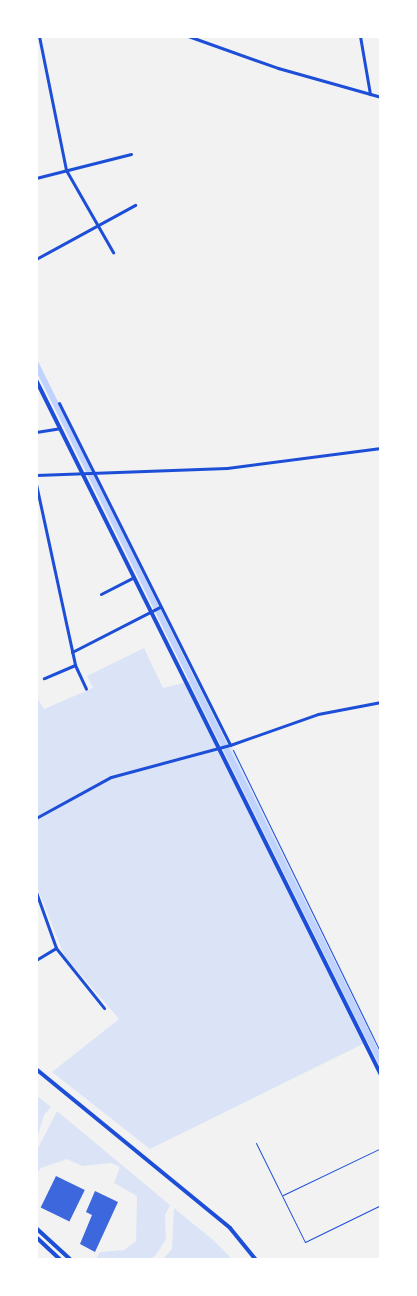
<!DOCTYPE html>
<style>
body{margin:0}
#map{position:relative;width:417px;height:1296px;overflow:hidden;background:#f2f2f2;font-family:"Nunito Sans",sans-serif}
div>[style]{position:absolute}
.green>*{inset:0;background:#dbe4f7}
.canal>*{height:6px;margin:-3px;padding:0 3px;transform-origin:3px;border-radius:3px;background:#bfd3fe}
.building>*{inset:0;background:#3d67dc;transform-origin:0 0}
.path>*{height:1px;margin:-0.5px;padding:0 0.5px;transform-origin:0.5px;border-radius:0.5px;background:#1d4ed8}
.service>*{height:1px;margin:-0.5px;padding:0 0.5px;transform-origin:0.5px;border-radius:0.5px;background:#1d4ed8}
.minor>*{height:3px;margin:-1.5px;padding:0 1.5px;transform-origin:1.5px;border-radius:1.5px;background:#1d4ed8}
.tertiary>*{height:4px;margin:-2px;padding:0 2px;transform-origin:2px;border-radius:2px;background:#1d4ed8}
span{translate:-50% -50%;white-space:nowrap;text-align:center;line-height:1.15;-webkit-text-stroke:4px #fff;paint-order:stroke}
.frame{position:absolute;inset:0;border:38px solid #fff;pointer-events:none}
</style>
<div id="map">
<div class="green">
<div style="clip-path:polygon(144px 648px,163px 688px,199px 679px,375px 1038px,150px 1149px,52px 1072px,119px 1019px,64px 955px,36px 884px,36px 696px,44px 709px,93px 688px,87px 676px)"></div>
<div style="clip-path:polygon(36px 1095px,51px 1107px,44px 1115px,36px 1141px)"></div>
<div style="clip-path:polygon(57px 1111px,170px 1205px,165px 1215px,166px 1239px,156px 1255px,149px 1260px,96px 1259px,100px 1252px,124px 1250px,136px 1241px,137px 1196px,114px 1183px,120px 1167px,111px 1163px,82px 1166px,67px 1159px,41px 1168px,36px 1175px,36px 1152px)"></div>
<div style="clip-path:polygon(174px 1208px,213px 1240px,233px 1260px,162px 1260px,172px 1249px)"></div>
</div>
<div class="canal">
<div style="left:36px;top:364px;width:779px;rotate:63.7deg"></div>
</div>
<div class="building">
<div style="left:56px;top:1176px;width:32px;height:35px;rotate:26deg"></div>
<div style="clip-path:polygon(95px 1191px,118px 1202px,95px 1252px,80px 1244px,92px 1215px,86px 1212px)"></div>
</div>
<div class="path">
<div style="left:233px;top:750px;width:337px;rotate:64deg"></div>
</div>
<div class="service">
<div style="left:256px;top:1143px;width:110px;rotate:63.7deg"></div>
<div style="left:305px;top:1242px;width:85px;rotate:-26deg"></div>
<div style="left:283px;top:1195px;width:109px;rotate:-25.6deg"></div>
</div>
<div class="minor">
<div style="left:39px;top:36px;width:137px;rotate:78.6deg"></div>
<div style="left:66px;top:170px;width:95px;rotate:60.2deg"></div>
<div style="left:188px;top:36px;width:96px;rotate:19.6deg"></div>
<div style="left:278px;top:68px;width:107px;rotate:15.7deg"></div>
<div style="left:360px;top:36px;width:59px;rotate:80.2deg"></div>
<div style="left:36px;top:178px;width:98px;rotate:-14.2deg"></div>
<div style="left:36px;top:259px;width:113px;rotate:-28.6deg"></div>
<div style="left:59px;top:403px;width:382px;rotate:63.4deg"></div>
<div style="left:36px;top:432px;width:24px;rotate:-9deg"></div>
<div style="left:36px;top:475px;width:191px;rotate:-2.1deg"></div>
<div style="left:227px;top:468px;width:155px;rotate:-7.4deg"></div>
<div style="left:36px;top:484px;width:185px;rotate:77.8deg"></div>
<div style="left:75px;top:665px;width:34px;rotate:157deg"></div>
<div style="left:101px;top:594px;width:37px;rotate:-27deg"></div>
<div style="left:72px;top:652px;width:99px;rotate:-27.1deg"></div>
<div style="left:75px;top:665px;width:26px;rotate:65deg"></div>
<div style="left:36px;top:818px;width:85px;rotate:-28.7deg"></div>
<div style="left:111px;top:777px;width:123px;rotate:-15.1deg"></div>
<div style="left:230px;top:745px;width:93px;rotate:-19.4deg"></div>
<div style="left:318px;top:714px;width:64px;rotate:-10.8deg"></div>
<div style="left:36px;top:892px;width:59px;rotate:70.3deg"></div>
<div style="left:56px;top:948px;width:77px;rotate:51.3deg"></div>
<div style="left:36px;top:960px;width:23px;rotate:-31deg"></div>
</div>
<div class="tertiary">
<div style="left:36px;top:380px;width:776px;rotate:63.6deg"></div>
<div style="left:36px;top:1069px;width:251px;rotate:39.3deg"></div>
<div style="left:230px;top:1228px;width:41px;rotate:50.9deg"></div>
<div style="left:36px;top:1228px;width:47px;rotate:42.4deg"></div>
<div style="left:36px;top:1237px;width:34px;rotate:43deg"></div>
</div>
<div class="frame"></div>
</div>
